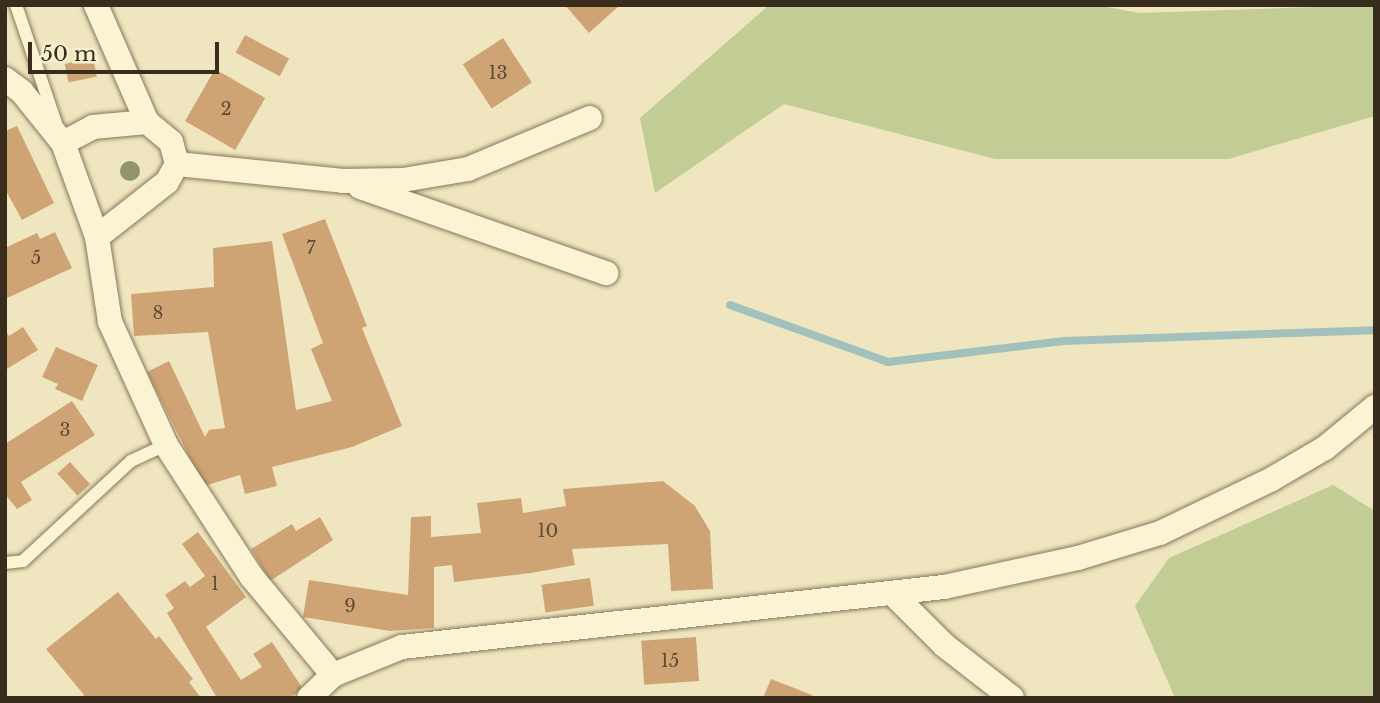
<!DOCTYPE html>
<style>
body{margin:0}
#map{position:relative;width:1380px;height:703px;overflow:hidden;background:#efe6c0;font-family:"Libre Baskerville",serif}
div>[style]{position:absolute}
.green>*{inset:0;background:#c1cd94}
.stream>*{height:8px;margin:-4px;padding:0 4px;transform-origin:4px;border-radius:4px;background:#a3c1bc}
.building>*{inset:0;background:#cfa475;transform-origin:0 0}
.roads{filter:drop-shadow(0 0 2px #897758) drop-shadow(0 0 2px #897758)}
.lane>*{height:12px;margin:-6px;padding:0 6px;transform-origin:6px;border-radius:6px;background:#faf3d4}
.street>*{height:24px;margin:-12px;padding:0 12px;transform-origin:12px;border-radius:12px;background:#faf3d4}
.trees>*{width:20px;height:20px;margin:-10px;border-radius:50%;background:#909669}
span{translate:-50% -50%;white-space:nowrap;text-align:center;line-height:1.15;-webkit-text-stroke:5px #f6f0d0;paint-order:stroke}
.number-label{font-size:18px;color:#5e4b33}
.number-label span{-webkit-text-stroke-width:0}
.frame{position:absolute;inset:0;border:7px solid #382d1d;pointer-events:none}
.scale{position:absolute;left:28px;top:42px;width:191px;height:32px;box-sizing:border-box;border:4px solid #382d1d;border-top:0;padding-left:9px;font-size:21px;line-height:24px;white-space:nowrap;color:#382d1d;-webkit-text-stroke:5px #f6f0d0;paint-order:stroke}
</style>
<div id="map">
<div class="green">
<div style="clip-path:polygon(769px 5px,1097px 5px,1139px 13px,1375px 5px,1375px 116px,1228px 159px,995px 159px,784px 104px,655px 193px,640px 118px)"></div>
<div style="clip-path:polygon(1333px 485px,1375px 511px,1375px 698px,1175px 698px,1135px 606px,1169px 558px)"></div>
</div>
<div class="stream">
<div style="left:730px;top:305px;width:168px;rotate:19.8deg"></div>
<div style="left:888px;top:362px;width:177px;rotate:-6.8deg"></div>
<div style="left:1064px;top:341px;width:311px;rotate:-2deg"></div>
</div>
<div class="building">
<div style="clip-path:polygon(565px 5px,620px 5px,589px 33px)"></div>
<div style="left:245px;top:35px;width:50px;height:20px;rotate:28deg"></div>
<div style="left:503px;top:38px;width:53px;height:48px;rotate:57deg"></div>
<div style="left:93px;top:58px;width:19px;height:29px;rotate:78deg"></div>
<div style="left:215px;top:69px;width:58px;height:60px;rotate:30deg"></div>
<div style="clip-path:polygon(17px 126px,54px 203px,22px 220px,5px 189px,5px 131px)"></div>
<div style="clip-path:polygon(325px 219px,367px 326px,362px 328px,402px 426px,352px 447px,272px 467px,277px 486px,245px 494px,240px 475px,204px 486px,147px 372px,169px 361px,205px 437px,209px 430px,225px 428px,208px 332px,134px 336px,131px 294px,214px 287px,213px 248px,272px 241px,296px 410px,332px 401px,311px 349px,323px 343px,282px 234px)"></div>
<div style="clip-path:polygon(55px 232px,72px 268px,5px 299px,5px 248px,37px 233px,40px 239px)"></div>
<div style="clip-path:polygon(23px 327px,38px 350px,5px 370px,5px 330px,9px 336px)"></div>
<div style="clip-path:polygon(56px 347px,98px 365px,82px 401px,55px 389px,58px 384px,42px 377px)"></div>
<div style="clip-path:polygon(72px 401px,95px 435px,21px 482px,32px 500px,17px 509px,5px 494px,5px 444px)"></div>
<div style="left:70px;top:462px;width:30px;height:17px;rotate:48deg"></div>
<div style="clip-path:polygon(663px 481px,695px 506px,710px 531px,713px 589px,671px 591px,668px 544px,572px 549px,575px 565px,531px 573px,454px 582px,452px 565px,434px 567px,434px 628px,390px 631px,303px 617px,309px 580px,408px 595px,411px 517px,431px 516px,431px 537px,481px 533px,477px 503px,521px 498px,523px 513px,566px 506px,563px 489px)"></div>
<div style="clip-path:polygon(320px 517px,333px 540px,270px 581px,251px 549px,292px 524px,296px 531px)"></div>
<div style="clip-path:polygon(198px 532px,246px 597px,206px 627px,241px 680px,262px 667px,253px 654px,272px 642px,303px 689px,289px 698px,217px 698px,167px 613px,174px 608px,165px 595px,185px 581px,190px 587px,205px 576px,182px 544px)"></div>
<div style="left:590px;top:578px;width:28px;height:49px;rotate:82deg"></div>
<div style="clip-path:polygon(118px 592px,156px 639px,159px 636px,193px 679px,189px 682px,201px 698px,80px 698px,84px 695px,46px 649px)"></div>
<div style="left:696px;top:637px;width:44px;height:55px;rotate:86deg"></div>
<div style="clip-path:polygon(771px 679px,812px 695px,811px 698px,763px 698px)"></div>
</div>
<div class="roads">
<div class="lane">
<div style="left:16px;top:5px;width:125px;rotate:71.3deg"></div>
<div style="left:5px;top:563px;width:18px;rotate:-6deg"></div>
<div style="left:23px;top:561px;width:147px;rotate:-42.8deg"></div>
<div style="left:131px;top:461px;width:38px;rotate:-25deg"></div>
</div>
<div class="street">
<div style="left:5px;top:79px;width:21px;rotate:37deg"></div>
<div style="left:22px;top:92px;width:65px;rotate:51.2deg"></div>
<div style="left:63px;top:143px;width:100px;rotate:70.1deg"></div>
<div style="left:97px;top:237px;width:86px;rotate:81.3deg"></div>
<div style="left:110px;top:322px;width:135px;rotate:65.5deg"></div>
<div style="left:166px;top:445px;width:156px;rotate:57deg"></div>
<div style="left:251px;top:576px;width:129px;rotate:50.4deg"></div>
<div style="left:63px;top:143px;width:34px;rotate:-28deg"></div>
<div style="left:93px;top:127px;width:54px;rotate:-5.3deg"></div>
<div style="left:147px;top:122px;width:128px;rotate:-113.6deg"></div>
<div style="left:177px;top:164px;width:167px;rotate:5.8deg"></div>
<div style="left:343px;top:181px;width:60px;rotate:-1deg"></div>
<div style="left:403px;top:180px;width:66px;rotate:-9.6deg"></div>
<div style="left:468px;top:169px;width:132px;rotate:-22.7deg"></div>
<div style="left:360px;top:187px;width:261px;rotate:19.3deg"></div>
<div style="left:97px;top:237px;width:89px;rotate:-38.2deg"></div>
<div style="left:167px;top:182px;width:21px;rotate:-61deg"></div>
<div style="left:177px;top:164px;width:23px;rotate:-105deg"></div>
<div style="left:171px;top:142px;width:31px;rotate:-140deg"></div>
<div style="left:892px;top:593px;width:74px;rotate:45deg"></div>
<div style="left:944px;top:645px;width:86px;rotate:37.9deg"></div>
<div style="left:309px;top:698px;width:33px;rotate:-44deg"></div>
<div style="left:333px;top:675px;width:74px;rotate:-22.1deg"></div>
<div style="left:402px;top:647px;width:545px;rotate:-6.32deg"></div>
<div style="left:944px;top:587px;width:137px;rotate:-12.2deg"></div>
<div style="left:1078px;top:558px;width:86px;rotate:-17deg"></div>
<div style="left:1160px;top:533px;width:124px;rotate:-25.7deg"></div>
<div style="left:1272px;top:479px;width:61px;rotate:-30.3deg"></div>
<div style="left:1325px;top:448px;width:65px;rotate:-39.4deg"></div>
</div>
</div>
<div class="trees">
<div style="left:130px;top:171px"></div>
</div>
<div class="number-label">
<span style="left:498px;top:73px">13</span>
<span style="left:226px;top:109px">2</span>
<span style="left:311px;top:248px">7</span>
<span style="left:36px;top:258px">5</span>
<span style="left:158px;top:313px">8</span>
<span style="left:65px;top:430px">3</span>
<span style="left:548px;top:531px">10</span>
<span style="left:215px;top:584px">1</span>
<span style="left:350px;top:606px">9</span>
<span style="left:670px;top:661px">15</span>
</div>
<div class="frame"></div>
<div class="scale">50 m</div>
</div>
